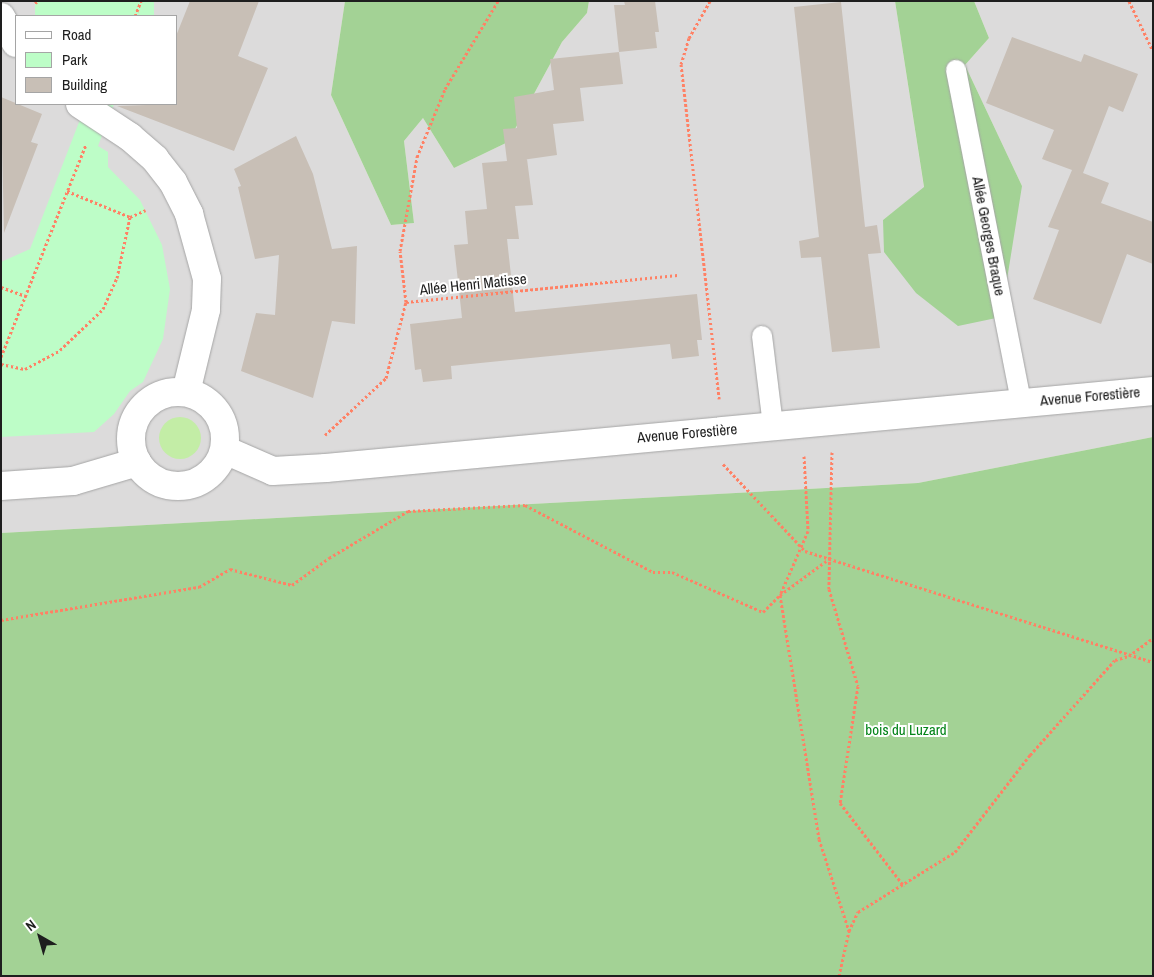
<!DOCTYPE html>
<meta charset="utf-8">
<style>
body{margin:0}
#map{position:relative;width:1154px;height:977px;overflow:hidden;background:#f0ede3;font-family:"Archivo Narrow",sans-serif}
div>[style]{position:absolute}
.residential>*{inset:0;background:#dcdbdb}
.grass>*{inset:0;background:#c3eda6}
.round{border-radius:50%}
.forest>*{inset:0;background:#a3d295}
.park>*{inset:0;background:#bdfdc7;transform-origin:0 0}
.building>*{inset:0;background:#c8bfb6}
.path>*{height:3px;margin-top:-1.5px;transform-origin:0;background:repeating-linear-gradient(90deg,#ff8165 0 2.5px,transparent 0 5px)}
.roads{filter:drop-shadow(0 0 1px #a5a5a5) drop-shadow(0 0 1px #a5a5a5)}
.service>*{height:20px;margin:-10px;padding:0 10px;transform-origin:10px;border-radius:10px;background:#fff}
.minor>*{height:28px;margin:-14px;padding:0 14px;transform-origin:14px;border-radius:14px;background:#fff}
.tertiary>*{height:28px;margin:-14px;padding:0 14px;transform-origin:14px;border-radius:14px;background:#fff}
.tertiary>.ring{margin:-14px;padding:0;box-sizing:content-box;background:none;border:28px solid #fff;border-radius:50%}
span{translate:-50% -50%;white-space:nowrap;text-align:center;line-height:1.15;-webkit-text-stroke:4px #fff;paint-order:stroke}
.street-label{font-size:15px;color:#1e1e1e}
.park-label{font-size:15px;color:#048419}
.frame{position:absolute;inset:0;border:2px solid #1e1e1e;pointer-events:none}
.legend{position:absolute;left:15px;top:15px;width:162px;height:90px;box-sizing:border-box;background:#fff;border:1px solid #a5a5a5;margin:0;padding:6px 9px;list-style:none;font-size:15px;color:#1e1e1e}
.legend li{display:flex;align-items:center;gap:10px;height:25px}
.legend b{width:25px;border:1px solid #a5a5a5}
.north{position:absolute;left:15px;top:912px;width:50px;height:50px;-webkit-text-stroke:4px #fff;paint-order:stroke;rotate:322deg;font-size:14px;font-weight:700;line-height:20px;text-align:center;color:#1e1e1e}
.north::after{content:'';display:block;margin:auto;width:18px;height:22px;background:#1e1e1e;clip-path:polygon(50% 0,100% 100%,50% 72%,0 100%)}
</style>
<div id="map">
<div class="residential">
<div style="clip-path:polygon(evenodd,1px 1px,345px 1px,331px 95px,391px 225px,414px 223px,404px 141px,423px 118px,454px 168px,508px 142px,562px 42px,587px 13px,589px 1px,895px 1px,924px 188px,883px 220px,1022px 186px,965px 65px,989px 38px,974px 1px,1153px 1px,1153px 437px,918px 483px,1px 533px,1px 1px,16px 16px,176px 16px,176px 104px,16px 104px,16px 16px)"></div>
</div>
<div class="grass">
<div class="round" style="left:159px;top:417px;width:42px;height:42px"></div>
</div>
<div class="forest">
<div style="clip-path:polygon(345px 1px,589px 1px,587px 13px,562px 42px,508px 142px,454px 168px,423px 118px,404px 141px,414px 223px,391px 225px,331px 95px)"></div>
<div style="clip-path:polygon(895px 1px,974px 1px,989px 38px,965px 65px,1022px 186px,1001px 317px,958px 326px,916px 293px,884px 252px,883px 220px,924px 187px)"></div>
<div style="clip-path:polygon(1153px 437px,1153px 976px,1px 976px,1px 533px,918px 483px)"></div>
</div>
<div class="park">
<div style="left:35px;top:1px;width:119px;height:17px"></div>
<div style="clip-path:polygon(86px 104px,114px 104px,98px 146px,108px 152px,108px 167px,140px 200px,162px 245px,170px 289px,163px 339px,143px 382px,130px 391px,114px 414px,94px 432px,1px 437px,1px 262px,30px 249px)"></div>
</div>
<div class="building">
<div style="clip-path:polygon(190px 1px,259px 1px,238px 56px,268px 68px,234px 151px,117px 106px,176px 104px,176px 36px)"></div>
<div style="clip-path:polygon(624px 1px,655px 1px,659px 32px,655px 32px,657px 48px,619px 52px,614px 5px,625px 5px)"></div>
<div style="clip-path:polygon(841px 2px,865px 227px,877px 225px,881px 253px,868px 254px,880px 348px,832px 352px,821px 257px,801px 258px,799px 241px,819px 237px,794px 7px)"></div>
<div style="clip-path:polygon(1012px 37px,1081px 62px,1084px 54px,1138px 74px,1123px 112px,1109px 106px,1083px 173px,1109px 183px,1101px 203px,1153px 222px,1153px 264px,1127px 254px,1101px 324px,1033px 299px,1059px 230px,1048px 227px,1072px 170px,1042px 159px,1054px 130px,986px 103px)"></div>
<div style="clip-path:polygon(619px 52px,623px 84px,580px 88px,584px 121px,553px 124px,557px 155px,522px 160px,527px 159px,533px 205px,515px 206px,519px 239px,507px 239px,515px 312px,697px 294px,702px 340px,697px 340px,699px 356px,672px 359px,670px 344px,451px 366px,452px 379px,423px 382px,421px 369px,415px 370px,410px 324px,462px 318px,454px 245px,468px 244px,465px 211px,487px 209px,482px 163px,507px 161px,503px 129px,517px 128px,514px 97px,554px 90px,550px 59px)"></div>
<div style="clip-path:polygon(1px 97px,42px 114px,31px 142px,38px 144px,4px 233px)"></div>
<div style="clip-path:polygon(296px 136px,313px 174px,332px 249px,357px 246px,355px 324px,332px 321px,313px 398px,241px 371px,256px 313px,275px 315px,279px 255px,255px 259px,238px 187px,241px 186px,234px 169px)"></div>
</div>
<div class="path">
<div style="left:710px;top:1px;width:43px;rotate:119.6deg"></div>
<div style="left:689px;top:38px;width:27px;rotate:107deg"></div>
<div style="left:681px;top:64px;width:337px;rotate:83.5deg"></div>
<div style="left:1129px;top:1px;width:55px;rotate:64.4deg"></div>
<div style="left:35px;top:3px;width:4px;rotate:-34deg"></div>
<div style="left:135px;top:16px;width:16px;rotate:-68deg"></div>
<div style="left:67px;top:191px;width:68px;rotate:22.4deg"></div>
<div style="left:130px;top:217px;width:17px;rotate:-24deg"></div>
<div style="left:1px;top:287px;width:27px;rotate:20deg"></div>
<div style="left:406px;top:302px;width:51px;rotate:-96.7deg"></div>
<div style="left:400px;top:251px;width:96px;rotate:-79.7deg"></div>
<div style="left:417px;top:157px;width:74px;rotate:-67.6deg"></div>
<div style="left:445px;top:89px;width:103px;rotate:-58.9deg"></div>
<div style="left:1px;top:357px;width:229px;rotate:-68.2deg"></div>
<div style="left:1px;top:364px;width:25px;rotate:12deg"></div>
<div style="left:25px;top:369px;width:40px;rotate:-28deg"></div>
<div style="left:60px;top:350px;width:59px;rotate:-43.6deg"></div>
<div style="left:103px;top:309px;width:34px;rotate:-66deg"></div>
<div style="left:117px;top:278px;width:62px;rotate:-78deg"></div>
<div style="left:325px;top:435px;width:83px;rotate:-43.1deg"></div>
<div style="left:386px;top:378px;width:79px;rotate:-75.3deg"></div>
<div style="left:406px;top:302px;width:273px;rotate:-5.7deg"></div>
<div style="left:832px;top:452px;width:137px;rotate:91.3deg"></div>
<div style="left:829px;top:589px;width:101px;rotate:73.4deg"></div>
<div style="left:858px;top:686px;width:118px;rotate:98.7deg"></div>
<div style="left:840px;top:803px;width:105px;rotate:52.4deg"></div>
<div style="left:804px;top:456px;width:75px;rotate:86.9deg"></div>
<div style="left:808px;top:531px;width:70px;rotate:113.6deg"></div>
<div style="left:780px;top:595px;width:247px;rotate:80.9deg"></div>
<div style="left:819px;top:839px;width:97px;rotate:71.9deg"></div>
<div style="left:723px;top:464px;width:120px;rotate:46.7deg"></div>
<div style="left:805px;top:551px;width:365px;rotate:17.7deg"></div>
<div style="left:1px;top:620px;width:201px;rotate:-9.5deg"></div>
<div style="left:199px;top:587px;width:36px;rotate:-30deg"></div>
<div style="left:230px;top:569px;width:64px;rotate:14.5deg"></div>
<div style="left:292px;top:585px;width:46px;rotate:-36.1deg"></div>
<div style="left:329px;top:558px;width:92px;rotate:-30.7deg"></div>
<div style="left:408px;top:511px;width:117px;rotate:-2.9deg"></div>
<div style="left:525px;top:505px;width:144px;rotate:27.6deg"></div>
<div style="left:653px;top:572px;width:19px"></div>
<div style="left:672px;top:572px;width:99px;rotate:23.7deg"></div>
<div style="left:763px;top:612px;width:24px;rotate:-45deg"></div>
<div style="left:780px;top:595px;width:61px;rotate:-36.3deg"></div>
<div style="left:839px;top:976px;width:46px;rotate:-77.5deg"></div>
<div style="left:849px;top:931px;width:21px;rotate:-65deg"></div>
<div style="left:858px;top:912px;width:114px;rotate:-31.7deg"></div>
<div style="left:955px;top:852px;width:123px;rotate:-52.3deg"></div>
<div style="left:1030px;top:755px;width:127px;rotate:-48.2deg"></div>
<div style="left:1115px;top:660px;width:15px;rotate:-16deg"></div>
<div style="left:1129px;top:656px;width:30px;rotate:-37deg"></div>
</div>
<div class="roads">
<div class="service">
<div style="left:956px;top:70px;width:338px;rotate:78.9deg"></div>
<div style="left:762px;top:336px;width:90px;rotate:83deg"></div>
</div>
<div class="minor">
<div style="left:1px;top:17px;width:30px;rotate:60deg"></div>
<div style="left:80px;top:104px;width:60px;rotate:33.4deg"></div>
<div style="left:130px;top:137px;width:33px;rotate:41deg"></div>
<div style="left:155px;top:159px;width:29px;rotate:52deg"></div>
<div style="left:173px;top:182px;width:36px;rotate:63deg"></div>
<div style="left:189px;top:214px;width:67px;rotate:74.5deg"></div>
<div style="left:207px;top:279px;width:31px;rotate:92deg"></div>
<div style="left:206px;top:310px;width:84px;rotate:103.7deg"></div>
</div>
<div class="tertiary">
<div class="ring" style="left:131px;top:392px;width:66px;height:66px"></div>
<div style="left:225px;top:450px;width:52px;rotate:23.6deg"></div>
<div style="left:273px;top:471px;width:53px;rotate:-3.2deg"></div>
<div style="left:326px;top:468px;width:831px;rotate:-5.32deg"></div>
<div style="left:1px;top:486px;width:72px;rotate:-4deg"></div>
<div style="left:73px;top:481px;width:67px;rotate:-16.5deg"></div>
</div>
</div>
<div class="street-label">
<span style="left:989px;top:236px;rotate:79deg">Allée Georges Braque</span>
<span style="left:473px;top:284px;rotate:-6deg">Allée Henri Matisse</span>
<span style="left:1090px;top:396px;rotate:-5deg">Avenue Forestière</span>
<span style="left:687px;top:433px;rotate:-5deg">Avenue Forestière</span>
</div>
<div class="park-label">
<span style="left:906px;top:730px">bois du Luzard</span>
</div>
<div class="frame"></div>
<ul class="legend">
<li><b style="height:6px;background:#fff"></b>Road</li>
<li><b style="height:14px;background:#bdfdc7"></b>Park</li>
<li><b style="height:14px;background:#c8bfb6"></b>Building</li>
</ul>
<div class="north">N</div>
</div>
